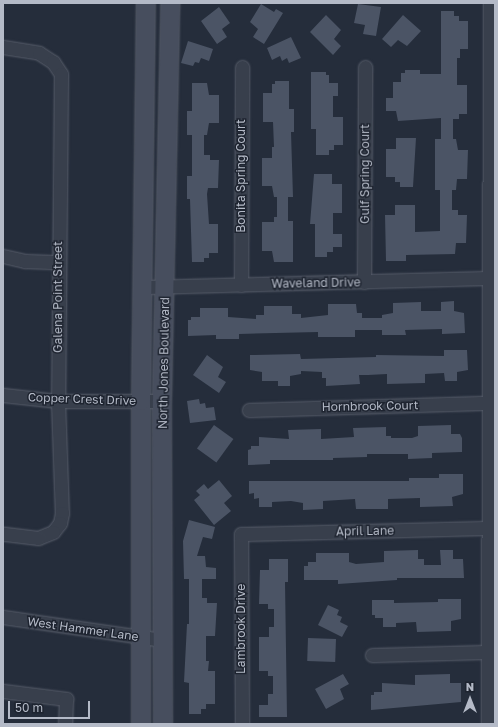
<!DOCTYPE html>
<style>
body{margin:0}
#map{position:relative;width:498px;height:727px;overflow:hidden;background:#252d3b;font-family:"Golos Text",sans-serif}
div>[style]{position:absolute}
.building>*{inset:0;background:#4b5465;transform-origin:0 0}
.roads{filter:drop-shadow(0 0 1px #575d6a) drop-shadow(0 0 1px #575d6a)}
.minor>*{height:13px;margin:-6.5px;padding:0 6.5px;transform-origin:6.5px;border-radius:6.5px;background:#383f4c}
.secondary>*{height:18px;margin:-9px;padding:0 9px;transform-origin:9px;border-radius:9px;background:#474e5e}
span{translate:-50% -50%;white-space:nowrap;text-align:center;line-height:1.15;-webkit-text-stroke:3px #1e2430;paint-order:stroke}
.street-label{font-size:12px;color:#b4bac7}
.frame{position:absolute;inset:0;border:4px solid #b4bac7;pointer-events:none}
.north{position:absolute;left:450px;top:679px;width:40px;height:40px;-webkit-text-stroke:3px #1e2430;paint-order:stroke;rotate:0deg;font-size:11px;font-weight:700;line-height:16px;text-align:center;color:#b4bac7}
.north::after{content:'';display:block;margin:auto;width:14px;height:18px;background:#b4bac7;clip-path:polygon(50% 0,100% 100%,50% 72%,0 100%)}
.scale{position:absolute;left:8px;top:701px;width:82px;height:18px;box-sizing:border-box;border:2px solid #b4bac7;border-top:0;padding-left:5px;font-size:12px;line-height:14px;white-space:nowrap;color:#b4bac7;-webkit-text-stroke:3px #1e2430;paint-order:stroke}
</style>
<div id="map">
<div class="building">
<div style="clip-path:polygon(261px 4px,274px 12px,276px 9px,283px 13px,264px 44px,253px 37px,258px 29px,250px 22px)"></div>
<div style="clip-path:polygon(358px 4px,381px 7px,376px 36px,363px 34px,365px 25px,354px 23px)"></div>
<div style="clip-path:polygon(219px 7px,230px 23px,222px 29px,227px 37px,217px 44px,201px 21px)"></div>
<div style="clip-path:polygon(441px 11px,454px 11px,454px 16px,459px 16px,459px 21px,468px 21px,468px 49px,460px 49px,460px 58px,457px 58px,457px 85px,467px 85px,467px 114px,459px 114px,459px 119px,453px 119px,453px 139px,456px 139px,458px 150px,468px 150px,467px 179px,457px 179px,456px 190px,452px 190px,452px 210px,458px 210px,458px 215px,467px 215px,466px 243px,456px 243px,455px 254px,406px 255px,406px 261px,386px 261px,385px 215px,395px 215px,395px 205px,415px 205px,415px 232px,440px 231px,440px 190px,435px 190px,435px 139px,441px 139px,441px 118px,398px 121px,396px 111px,386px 111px,386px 98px,393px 98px,393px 82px,401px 82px,401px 73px,405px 73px,405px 70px,420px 70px,420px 74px,441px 74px)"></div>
<div style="clip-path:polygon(326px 15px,341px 30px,334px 39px,341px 46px,333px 55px,310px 32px)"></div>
<div style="clip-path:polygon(403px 15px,421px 31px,407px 46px,398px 40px,391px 47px,382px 39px)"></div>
<div style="clip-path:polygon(291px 37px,301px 58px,289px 63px,287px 58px,282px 61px,280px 56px,272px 60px,267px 48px)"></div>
<div style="clip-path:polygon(188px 41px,213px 49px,209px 61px,201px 58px,199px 63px,195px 62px,193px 66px,181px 63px)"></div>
<div style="clip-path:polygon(311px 72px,326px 72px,326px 75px,329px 75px,329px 83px,338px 83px,338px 96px,333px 96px,333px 117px,343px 117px,343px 145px,334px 145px,334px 150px,329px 150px,329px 155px,316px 155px,316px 129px,311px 129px)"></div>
<div style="clip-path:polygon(275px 81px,289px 81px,289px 109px,294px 109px,294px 132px,291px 132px,293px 197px,288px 197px,288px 221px,293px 221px,293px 262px,274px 262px,272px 251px,262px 251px,262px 222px,274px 222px,274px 217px,277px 217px,277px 197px,274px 197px,272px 186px,262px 186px,262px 158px,272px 158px,272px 147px,274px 147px,273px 122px,263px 122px,263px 93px,272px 93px,272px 84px,275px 84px)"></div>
<div style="clip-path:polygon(192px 83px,207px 83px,209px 95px,219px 95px,219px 123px,209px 123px,207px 135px,204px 135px,204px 155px,210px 155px,210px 160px,219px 160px,218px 188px,208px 188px,207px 194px,209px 224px,218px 224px,218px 253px,209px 253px,209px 258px,204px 258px,204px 262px,192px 262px,190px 199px,187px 199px,187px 176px,192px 176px,192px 135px,187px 135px,187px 111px,192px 111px)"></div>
<div style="clip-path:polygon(396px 138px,416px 138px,413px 187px,400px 187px,400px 182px,395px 182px,395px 177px,386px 177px,386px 149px,396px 149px)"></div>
<div style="clip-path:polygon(314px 174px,332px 174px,332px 184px,342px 184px,342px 213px,333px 213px,333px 234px,342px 234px,342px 247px,333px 247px,333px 252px,327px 252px,327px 257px,315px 257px,315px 224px,310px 224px)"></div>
<div style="clip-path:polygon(454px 301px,454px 311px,464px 313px,465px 333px,442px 334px,442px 329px,405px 330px,406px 335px,382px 335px,382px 330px,355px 330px,355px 337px,318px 337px,318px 332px,239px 334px,239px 339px,216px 339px,216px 335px,188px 336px,188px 320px,191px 320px,191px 317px,200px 317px,200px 308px,228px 308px,228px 317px,256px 319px,256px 315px,264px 315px,264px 306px,292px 306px,292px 314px,301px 314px,301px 318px,328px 315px,328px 304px,356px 304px,357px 313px,362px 313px,362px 318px,382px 318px,382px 315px,393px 313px,393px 303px,421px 302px,421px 311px,441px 311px,441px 302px)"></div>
<div style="clip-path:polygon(444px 350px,467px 350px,468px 370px,457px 372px,457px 381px,445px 381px,444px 373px,425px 374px,425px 383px,387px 384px,387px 374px,368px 375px,359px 375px,360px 384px,326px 386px,326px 378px,322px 378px,322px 372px,301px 371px,301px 374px,290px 376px,290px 386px,278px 386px,278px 381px,262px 381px,262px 372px,250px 370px,250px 355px,300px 354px,301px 359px,376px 357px,376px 355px,444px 356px)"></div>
<div style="clip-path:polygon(207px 355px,223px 367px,218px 377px,226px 382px,219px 393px,193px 375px)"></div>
<div style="clip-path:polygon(199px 399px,200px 404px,205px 403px,206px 408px,214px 407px,216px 420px,190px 423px,187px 401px)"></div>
<div style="left:214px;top:425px;width:24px;height:29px;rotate:36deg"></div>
<div style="clip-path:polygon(451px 425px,451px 434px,460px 434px,462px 438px,462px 452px,432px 453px,432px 458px,408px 459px,408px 454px,367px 454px,367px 457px,333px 458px,333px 460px,270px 460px,270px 464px,248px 465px,248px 450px,251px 449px,251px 446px,259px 446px,259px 437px,289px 439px,288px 430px,321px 429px,321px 439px,354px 437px,353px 428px,386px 427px,386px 436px,391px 436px,391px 438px,412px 438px,418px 436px,418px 426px)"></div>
<div style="clip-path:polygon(439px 474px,463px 474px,463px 494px,452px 497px,453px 506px,420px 507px,420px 498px,388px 499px,388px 509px,356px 509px,355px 499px,323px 501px,323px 509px,303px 510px,303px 503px,291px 501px,272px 502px,272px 507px,259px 507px,259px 498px,254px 499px,254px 493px,249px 494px,249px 481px,409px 481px,409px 478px,439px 478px)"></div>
<div style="clip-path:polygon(219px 480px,232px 496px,224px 503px,231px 511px,214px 525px,194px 500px,200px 495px,196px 491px,204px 484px,208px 489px)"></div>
<div style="clip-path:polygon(189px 520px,215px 527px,212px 539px,203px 537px,197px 556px,205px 556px,206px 567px,216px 568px,216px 579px,202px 579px,202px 598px,207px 598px,207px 603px,217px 603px,215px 636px,206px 636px,206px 661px,209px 661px,208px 671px,215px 671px,215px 704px,206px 704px,206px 709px,201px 709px,201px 714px,189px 714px,189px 683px,184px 682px,187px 624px,189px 624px,189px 579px,184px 579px,183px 541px)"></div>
<div style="clip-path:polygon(418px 550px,418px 559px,424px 559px,424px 565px,441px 565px,440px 550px,453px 550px,453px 559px,463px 559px,464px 578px,397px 578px,397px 580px,338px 584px,338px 580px,304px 580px,304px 566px,308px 566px,308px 562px,316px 562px,316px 553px,349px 553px,349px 562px,356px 564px,384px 562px,384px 551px)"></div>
<div style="clip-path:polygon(269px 559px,288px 559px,288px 582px,285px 582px,287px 717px,259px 717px,259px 705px,268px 705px,268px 694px,273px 694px,273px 676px,268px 676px,268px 671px,259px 671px,259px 637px,269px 637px,269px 627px,274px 627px,274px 609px,268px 609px,268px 604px,259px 604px,260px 570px,269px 570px)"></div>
<div style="clip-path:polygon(438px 599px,461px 599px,461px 619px,451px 621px,451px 631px,417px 632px,416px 622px,396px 623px,396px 627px,383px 627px,383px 618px,375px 618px,375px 615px,372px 615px,372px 600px,394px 600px,394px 603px,438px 602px)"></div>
<div style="clip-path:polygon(328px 605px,339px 610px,337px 615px,342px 617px,340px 622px,348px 626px,342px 637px,318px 625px)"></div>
<div style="left:308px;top:638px;width:28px;height:23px;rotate:2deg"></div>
<div style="clip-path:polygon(343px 674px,349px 684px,340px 689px,344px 699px,326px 709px,315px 689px)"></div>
<div style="clip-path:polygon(450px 674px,450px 683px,461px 683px,461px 702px,371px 710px,371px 695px,374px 695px,374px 692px,382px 692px,382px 683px,415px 685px,415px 675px)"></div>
</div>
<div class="roads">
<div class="minor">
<div style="left:3px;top:47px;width:36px;rotate:9deg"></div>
<div style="left:39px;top:53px;width:17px;rotate:33deg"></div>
<div style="left:53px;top:62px;width:14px;rotate:56deg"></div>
<div style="left:61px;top:74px;width:327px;rotate:90.5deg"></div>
<div style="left:58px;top:401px;width:112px;rotate:88deg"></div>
<div style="left:62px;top:513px;width:10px;rotate:101deg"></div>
<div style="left:60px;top:523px;width:11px;rotate:128deg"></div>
<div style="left:53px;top:532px;width:16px;rotate:158deg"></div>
<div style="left:38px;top:538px;width:35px;rotate:-173deg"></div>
<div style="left:3px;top:256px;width:23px;rotate:13deg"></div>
<div style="left:25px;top:261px;width:33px;rotate:2deg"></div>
<div style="left:364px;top:282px;width:215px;rotate:-89.7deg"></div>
<div style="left:241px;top:285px;width:218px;rotate:-89.7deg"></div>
<div style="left:143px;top:287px;width:347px;rotate:-1.5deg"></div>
<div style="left:3px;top:395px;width:55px;rotate:6.2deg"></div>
<div style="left:58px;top:401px;width:104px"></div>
<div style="left:249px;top:410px;width:241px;rotate:-1.7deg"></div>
<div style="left:3px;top:617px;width:162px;rotate:8.2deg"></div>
<div style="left:372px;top:655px;width:116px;rotate:-1.5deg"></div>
<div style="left:3px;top:691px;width:64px;rotate:7.2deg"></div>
<div style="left:66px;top:699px;width:25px;rotate:92deg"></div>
<div style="left:242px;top:724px;width:190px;rotate:-90.3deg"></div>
<div style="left:241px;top:534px;width:248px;rotate:-1.4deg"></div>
<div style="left:488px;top:724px;width:721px;rotate:-89.84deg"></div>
</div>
<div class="secondary">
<div style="left:141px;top:724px;width:323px;rotate:-90deg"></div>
<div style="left:141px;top:401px;width:398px;rotate:-89.3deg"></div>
<div style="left:163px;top:724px;width:323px;rotate:-90.2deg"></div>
<div style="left:162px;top:401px;width:398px;rotate:-88.8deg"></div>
</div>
</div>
<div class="street-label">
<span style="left:365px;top:174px;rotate:-90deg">Gulf Spring Court</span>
<span style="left:241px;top:176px;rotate:-90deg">Bonita Spring Court</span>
<span style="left:316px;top:283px;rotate:-1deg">Waveland Drive</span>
<span style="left:58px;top:297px;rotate:-90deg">Galena Point Street</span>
<span style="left:164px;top:363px;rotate:-89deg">North Jones Boulevard</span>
<span style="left:82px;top:399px;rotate:2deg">Copper Crest Drive</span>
<span style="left:370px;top:406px;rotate:-1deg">Hornbrook Court</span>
<span style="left:365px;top:531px;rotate:-1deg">April Lane</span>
<span style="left:83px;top:629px;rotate:8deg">West Hammer Lane</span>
<span style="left:241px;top:629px;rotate:-90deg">Lambrook Drive</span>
</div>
<div class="frame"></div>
<div class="north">N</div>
<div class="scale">50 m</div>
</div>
